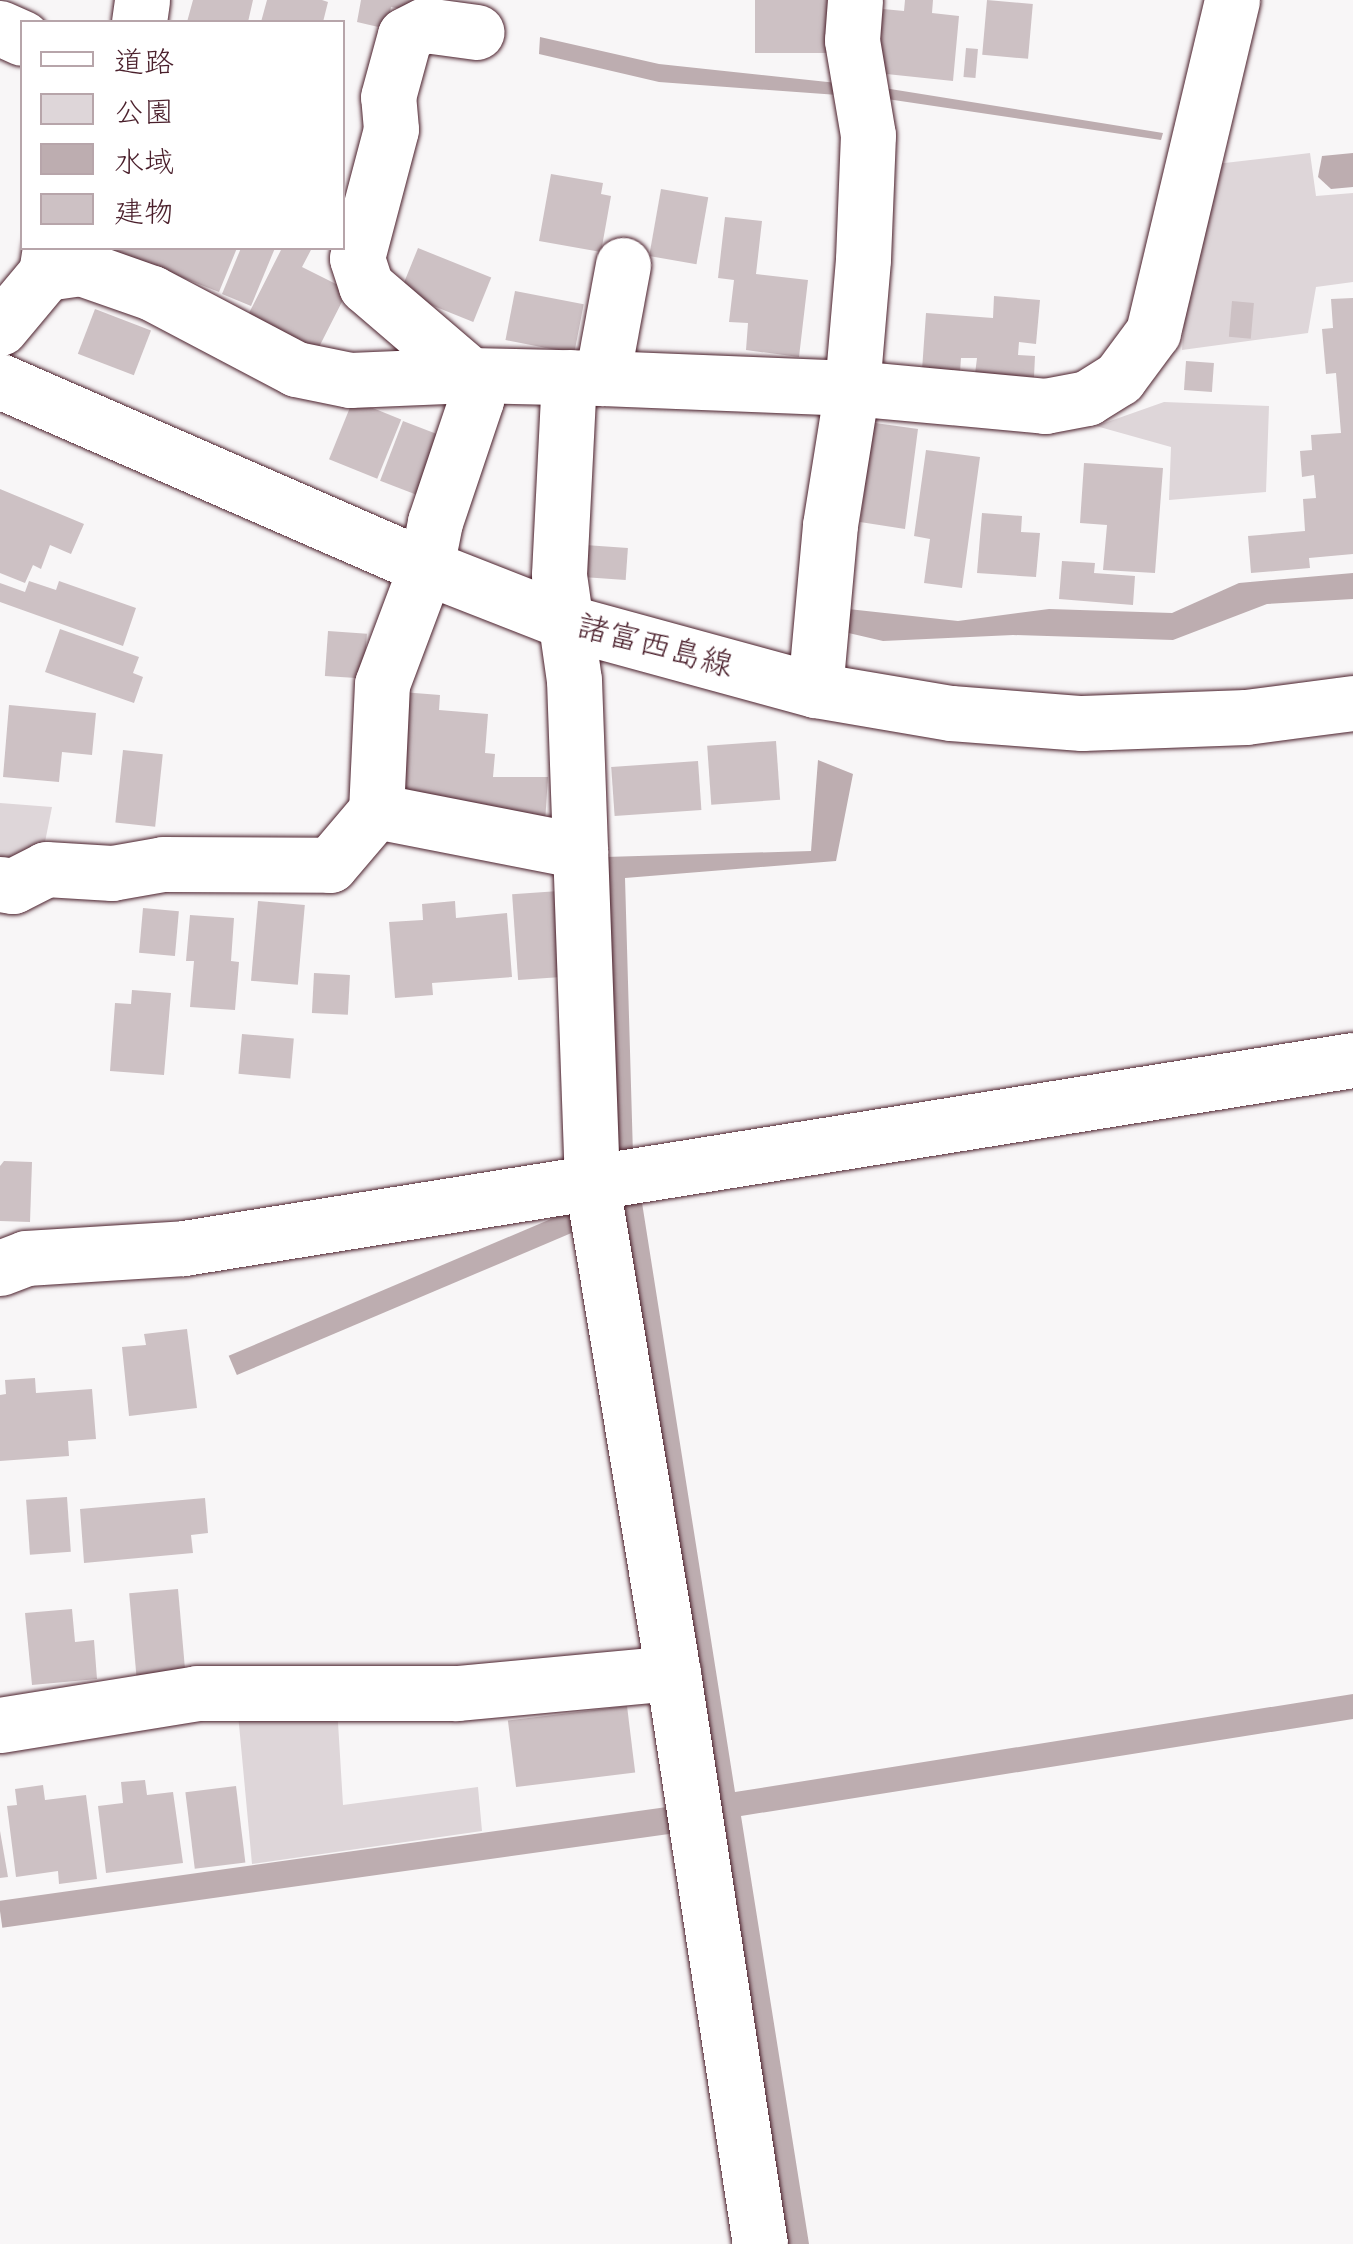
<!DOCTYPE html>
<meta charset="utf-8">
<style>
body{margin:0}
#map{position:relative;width:1353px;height:2244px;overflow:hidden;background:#f8f6f7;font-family:"Comic Neue","Klee One",sans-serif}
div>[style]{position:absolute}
.green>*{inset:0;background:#ded6d9}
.water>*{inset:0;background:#bdadb0;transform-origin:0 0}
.building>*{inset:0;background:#cdc1c4;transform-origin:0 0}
.roads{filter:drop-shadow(0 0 2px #4a1f2b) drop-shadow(0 0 2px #4a1f2b)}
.minor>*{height:55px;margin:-27.5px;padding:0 27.5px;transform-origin:27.5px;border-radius:27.5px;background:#fff}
.major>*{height:55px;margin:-27.5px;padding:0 27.5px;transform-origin:27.5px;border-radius:27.5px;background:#fff}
span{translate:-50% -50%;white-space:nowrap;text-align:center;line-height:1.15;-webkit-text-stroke:8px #fff;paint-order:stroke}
.street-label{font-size:32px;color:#4a1f2b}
.legend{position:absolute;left:20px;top:20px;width:325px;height:230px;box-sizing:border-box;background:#fff;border:2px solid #b7a5aa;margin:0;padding:12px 18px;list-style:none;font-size:30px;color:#4a1f2b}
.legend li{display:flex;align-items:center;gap:20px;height:50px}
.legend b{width:50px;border:2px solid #b7a5aa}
</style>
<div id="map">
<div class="green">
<div style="clip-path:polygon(1310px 153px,1316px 196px,1353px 193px,1353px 282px,1316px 287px,1308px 333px,1182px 350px,1187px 284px,1216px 164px)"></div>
<div style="clip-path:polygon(1164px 402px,1269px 406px,1266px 492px,1169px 500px,1171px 447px,1096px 426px)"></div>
<div style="clip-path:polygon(0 803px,52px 807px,42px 857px,0 872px)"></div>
<div style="clip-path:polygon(337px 1706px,343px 1805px,478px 1787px,482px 1831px,252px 1864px,238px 1714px)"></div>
</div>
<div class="water">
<div style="clip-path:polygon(540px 37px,659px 64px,837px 83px,838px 95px,659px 82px,539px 54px)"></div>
<div style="clip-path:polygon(884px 88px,1163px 133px,1161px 140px,887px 99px)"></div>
<div style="clip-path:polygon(1353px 153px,1353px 187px,1331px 189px,1318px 177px,1322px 156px)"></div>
<div style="clip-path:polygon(1353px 573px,1353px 599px,1267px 604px,1173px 640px,1013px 635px,883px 641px,840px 631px,839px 608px,958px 621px,1049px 609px,1172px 613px,1239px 583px)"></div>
<div style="clip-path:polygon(818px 760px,853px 774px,836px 861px,625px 878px,633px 1155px,611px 1154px,605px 857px,811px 851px)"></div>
<div style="clip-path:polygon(640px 1190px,735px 1792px,1353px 1694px,1353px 1719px,741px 1816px,809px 2244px,787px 2244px,620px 1194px)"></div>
<div style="left:572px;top:1210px;width:21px;height:373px;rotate:67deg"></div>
<div style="left:667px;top:1807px;width:27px;height:675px;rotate:82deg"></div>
</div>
<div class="building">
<div style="clip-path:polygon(193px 0,253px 0,248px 22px,187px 22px)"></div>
<div style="clip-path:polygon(267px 0,322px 0,328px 2px,323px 22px,261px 22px)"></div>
<div style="clip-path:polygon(361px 0,415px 0,412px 11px,391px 7px,387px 29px,357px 22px)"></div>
<div style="left:755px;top:0;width:83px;height:53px"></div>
<div style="clip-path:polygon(905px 0,933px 0,932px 13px,959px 16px,953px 81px,877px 73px,883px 9px,904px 11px)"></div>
<div style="left:987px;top:0;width:46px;height:55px;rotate:5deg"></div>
<div style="left:966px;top:48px;width:12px;height:29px;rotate:5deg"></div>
<div style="clip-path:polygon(551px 174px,603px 183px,601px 194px,611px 196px,601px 252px,539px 241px)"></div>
<div style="left:661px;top:189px;width:48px;height:68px;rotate:10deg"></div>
<div style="clip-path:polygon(725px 217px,762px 221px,756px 274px,808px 280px,799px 357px,746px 350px,748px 323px,729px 322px,734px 280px,718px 278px)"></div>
<div style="clip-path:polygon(107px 248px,237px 248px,219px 292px)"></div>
<div style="clip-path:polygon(241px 248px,275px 248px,251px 306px,222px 294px)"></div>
<div style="clip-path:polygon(282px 248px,312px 248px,302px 267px,348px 290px,318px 349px,248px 315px)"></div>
<div style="left:418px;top:248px;width:79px;height:48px;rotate:22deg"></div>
<div style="left:515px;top:291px;width:70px;height:50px;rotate:11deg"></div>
<div style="clip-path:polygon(994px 296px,1040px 300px,1036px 344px,1019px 342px,1018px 355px,1035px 356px,1034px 377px,975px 374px,977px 358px,961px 358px,960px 372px,922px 370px,926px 313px,993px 318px)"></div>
<div style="clip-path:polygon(1353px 298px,1353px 554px,1309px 558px,1310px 568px,1251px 573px,1248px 536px,1305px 531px,1303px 499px,1316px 498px,1314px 475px,1302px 477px,1300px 451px,1312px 450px,1311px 435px,1341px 433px,1336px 373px,1326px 374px,1322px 329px,1333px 328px,1331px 299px)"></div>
<div style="left:1232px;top:301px;width:22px;height:36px;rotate:5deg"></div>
<div style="left:95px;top:309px;width:60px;height:48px;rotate:21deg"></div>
<div style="left:1186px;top:361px;width:28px;height:29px;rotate:4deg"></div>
<div style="left:353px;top:400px;width:52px;height:64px;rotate:22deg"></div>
<div style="left:403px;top:421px;width:55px;height:64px;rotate:21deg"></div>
<div style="clip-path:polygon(861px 421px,918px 429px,905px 529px,860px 522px,865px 487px,852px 485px)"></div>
<div style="clip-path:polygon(926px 450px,980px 457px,962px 588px,924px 583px,930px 539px,914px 536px)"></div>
<div style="clip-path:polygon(1084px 463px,1163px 468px,1155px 573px,1103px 570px,1107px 525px,1080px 523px)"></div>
<div style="clip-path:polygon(0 489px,84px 524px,71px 554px,50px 545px,41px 569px,33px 565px,25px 583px,0 573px)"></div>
<div style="clip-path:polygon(982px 513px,1022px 516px,1021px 532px,1040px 533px,1036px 577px,977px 573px)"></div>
<div style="left:585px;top:545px;width:43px;height:32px;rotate:4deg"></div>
<div style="clip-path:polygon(1062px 561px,1095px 563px,1094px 573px,1135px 576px,1133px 605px,1059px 599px)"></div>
<div style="clip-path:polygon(29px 581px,56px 590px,59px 581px,136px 608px,123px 646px,0 602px,0 583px,25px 592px)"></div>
<div style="clip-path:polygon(60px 629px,139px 657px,133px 673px,143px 677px,134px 703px,45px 672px)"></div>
<div style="left:328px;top:631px;width:39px;height:45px;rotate:4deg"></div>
<div style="clip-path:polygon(402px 692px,440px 695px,439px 710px,488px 714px,485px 753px,495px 754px,493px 777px,548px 777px,545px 823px,393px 796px)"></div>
<div style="clip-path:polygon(9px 705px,96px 713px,92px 755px,62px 752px,59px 782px,3px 777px)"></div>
<div style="left:776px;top:741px;width:59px;height:69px;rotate:86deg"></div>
<div style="left:123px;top:750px;width:40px;height:73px;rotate:6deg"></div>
<div style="left:698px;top:761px;width:49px;height:87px;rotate:86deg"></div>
<div style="left:559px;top:891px;width:86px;height:47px;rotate:86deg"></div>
<div style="left:258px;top:901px;width:47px;height:80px;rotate:5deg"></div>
<div style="clip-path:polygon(455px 901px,456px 918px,507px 913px,512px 977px,432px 983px,433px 995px,395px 998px,389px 922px,423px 920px,422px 904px)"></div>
<div style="left:143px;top:908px;width:36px;height:45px;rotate:5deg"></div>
<div style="clip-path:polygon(190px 915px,234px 918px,231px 961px,239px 962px,235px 1010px,190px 1007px,194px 961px,186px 961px)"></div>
<div style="left:314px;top:973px;width:36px;height:40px;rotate:3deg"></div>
<div style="clip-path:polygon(132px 990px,171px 993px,164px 1075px,110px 1071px,115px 1003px,131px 1004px)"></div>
<div style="left:242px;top:1034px;width:52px;height:40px;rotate:5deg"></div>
<div style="clip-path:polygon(4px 1161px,32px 1162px,30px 1222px,0 1221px,0 1166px)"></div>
<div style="clip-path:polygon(187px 1329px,197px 1408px,129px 1416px,122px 1347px,146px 1345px,144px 1334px)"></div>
<div style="clip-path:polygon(35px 1378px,36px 1393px,92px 1389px,96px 1439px,68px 1441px,69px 1456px,0 1461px,0 1395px,6px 1394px,5px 1380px)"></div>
<div style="left:67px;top:1497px;width:55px;height:41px;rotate:86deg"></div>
<div style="clip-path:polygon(205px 1498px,208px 1533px,191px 1535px,193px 1553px,84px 1563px,80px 1509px)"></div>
<div style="left:178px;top:1589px;width:86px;height:49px;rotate:85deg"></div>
<div style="clip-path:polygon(72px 1609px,75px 1642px,94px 1640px,97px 1679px,32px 1685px,25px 1613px)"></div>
<div style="left:627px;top:1706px;width:67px;height:120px;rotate:83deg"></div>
<div style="clip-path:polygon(145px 1780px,147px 1795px,173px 1792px,183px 1863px,106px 1873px,98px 1806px,123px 1803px,121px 1782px)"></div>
<div style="clip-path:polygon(43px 1785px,45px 1800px,86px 1795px,97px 1879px,59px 1884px,58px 1871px,16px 1877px,7px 1806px,17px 1805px,15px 1789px)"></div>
<div style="left:236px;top:1786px;width:77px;height:51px;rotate:83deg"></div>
<div style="clip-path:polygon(0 1831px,8px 1877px,0 1878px)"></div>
</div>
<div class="roads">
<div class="minor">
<div style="left:139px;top:22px;width:22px;rotate:-82deg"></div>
<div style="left:0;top:28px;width:24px;rotate:24deg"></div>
<div style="left:46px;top:273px;width:35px;rotate:-8deg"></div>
<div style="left:81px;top:268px;width:75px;rotate:19.4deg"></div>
<div style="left:152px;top:293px;width:163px;rotate:27.8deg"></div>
<div style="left:296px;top:369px;width:55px;rotate:11.5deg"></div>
<div style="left:350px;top:380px;width:120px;rotate:-2.4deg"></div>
<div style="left:470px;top:375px;width:132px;rotate:1.3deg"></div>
<div style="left:602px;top:378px;width:250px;rotate:2.3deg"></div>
<div style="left:852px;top:388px;width:194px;rotate:5.3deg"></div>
<div style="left:1045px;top:406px;width:43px;rotate:-10.8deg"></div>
<div style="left:1087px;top:398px;width:38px;rotate:-32deg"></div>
<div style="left:1119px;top:378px;width:57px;rotate:-53.5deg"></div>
<div style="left:1153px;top:332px;width:341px;rotate:-76.6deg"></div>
<div style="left:0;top:328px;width:72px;rotate:-50.1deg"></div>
<div style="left:46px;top:273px;width:25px;rotate:-81deg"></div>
<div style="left:569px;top:377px;width:198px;rotate:92.9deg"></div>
<div style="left:559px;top:575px;width:106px;rotate:81.9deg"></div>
<div style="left:574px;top:680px;width:504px;rotate:87.95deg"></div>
<div style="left:592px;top:1184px;width:496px;rotate:80.6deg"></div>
<div style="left:673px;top:1673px;width:578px;rotate:81.34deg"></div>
<div style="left:602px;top:378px;width:115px;rotate:-79.5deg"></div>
<div style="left:815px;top:690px;width:166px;rotate:-84.8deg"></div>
<div style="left:830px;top:525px;width:139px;rotate:-80.9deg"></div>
<div style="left:852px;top:388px;width:129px;rotate:-85.1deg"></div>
<div style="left:863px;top:259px;width:124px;rotate:-87.7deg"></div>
<div style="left:868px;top:135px;width:96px;rotate:-99.6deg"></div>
<div style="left:852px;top:40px;width:40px;rotate:-85.7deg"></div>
<div style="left:376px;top:811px;width:208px;rotate:11.1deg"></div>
<div style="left:0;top:884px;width:13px;rotate:9deg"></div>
<div style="left:13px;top:886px;width:37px;rotate:-27deg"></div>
<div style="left:46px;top:869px;width:66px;rotate:3.5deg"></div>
<div style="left:112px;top:873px;width:52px;rotate:-10deg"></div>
<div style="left:163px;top:864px;width:167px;rotate:0.3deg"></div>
<div style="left:330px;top:865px;width:71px;rotate:-49.6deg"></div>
<div style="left:376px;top:811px;width:127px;rotate:-87.3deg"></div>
<div style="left:382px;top:684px;width:125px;rotate:-69.4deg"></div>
<div style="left:426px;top:567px;width:46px;rotate:-78.7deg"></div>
<div style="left:435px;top:522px;width:129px;rotate:-71.4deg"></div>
<div style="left:476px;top:400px;width:26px;rotate:-103deg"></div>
<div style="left:470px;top:375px;width:137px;rotate:-139.4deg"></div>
<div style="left:366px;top:286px;width:29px;rotate:-108deg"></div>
<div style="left:357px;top:258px;width:133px;rotate:-75.2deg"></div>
<div style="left:391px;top:129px;width:32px;rotate:-95deg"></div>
<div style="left:388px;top:97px;width:64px;rotate:-74.7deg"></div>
<div style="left:405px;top:35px;width:22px;rotate:-27deg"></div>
<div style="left:425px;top:25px;width:52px;rotate:7.7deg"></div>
<div style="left:0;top:1268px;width:28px;rotate:-21deg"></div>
<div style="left:26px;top:1258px;width:158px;rotate:-3.6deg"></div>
<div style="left:184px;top:1248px;width:1184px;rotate:-9.14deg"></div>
<div style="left:0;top:1725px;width:200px;rotate:-9.2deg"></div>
<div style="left:197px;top:1693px;width:260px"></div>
<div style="left:457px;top:1693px;width:217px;rotate:-5.3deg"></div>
</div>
<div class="major">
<div style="left:0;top:381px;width:465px;rotate:23.6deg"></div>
<div style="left:426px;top:567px;width:150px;rotate:21.4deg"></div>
<div style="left:566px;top:622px;width:258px;rotate:15.3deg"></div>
<div style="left:815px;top:690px;width:138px;rotate:9.6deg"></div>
<div style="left:951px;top:713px;width:131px;rotate:4.4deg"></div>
<div style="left:1082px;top:723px;width:164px;rotate:-2.1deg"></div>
<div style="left:1246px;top:717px;width:108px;rotate:-7.5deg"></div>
</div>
</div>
<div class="street-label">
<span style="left:655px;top:646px;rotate:15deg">諸富西島線</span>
</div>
<ul class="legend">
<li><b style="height:12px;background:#fff"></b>道路</li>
<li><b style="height:28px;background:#ded6d9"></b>公園</li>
<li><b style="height:28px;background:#bdadb0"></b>水域</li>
<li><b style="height:28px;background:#cdc1c4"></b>建物</li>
</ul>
</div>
